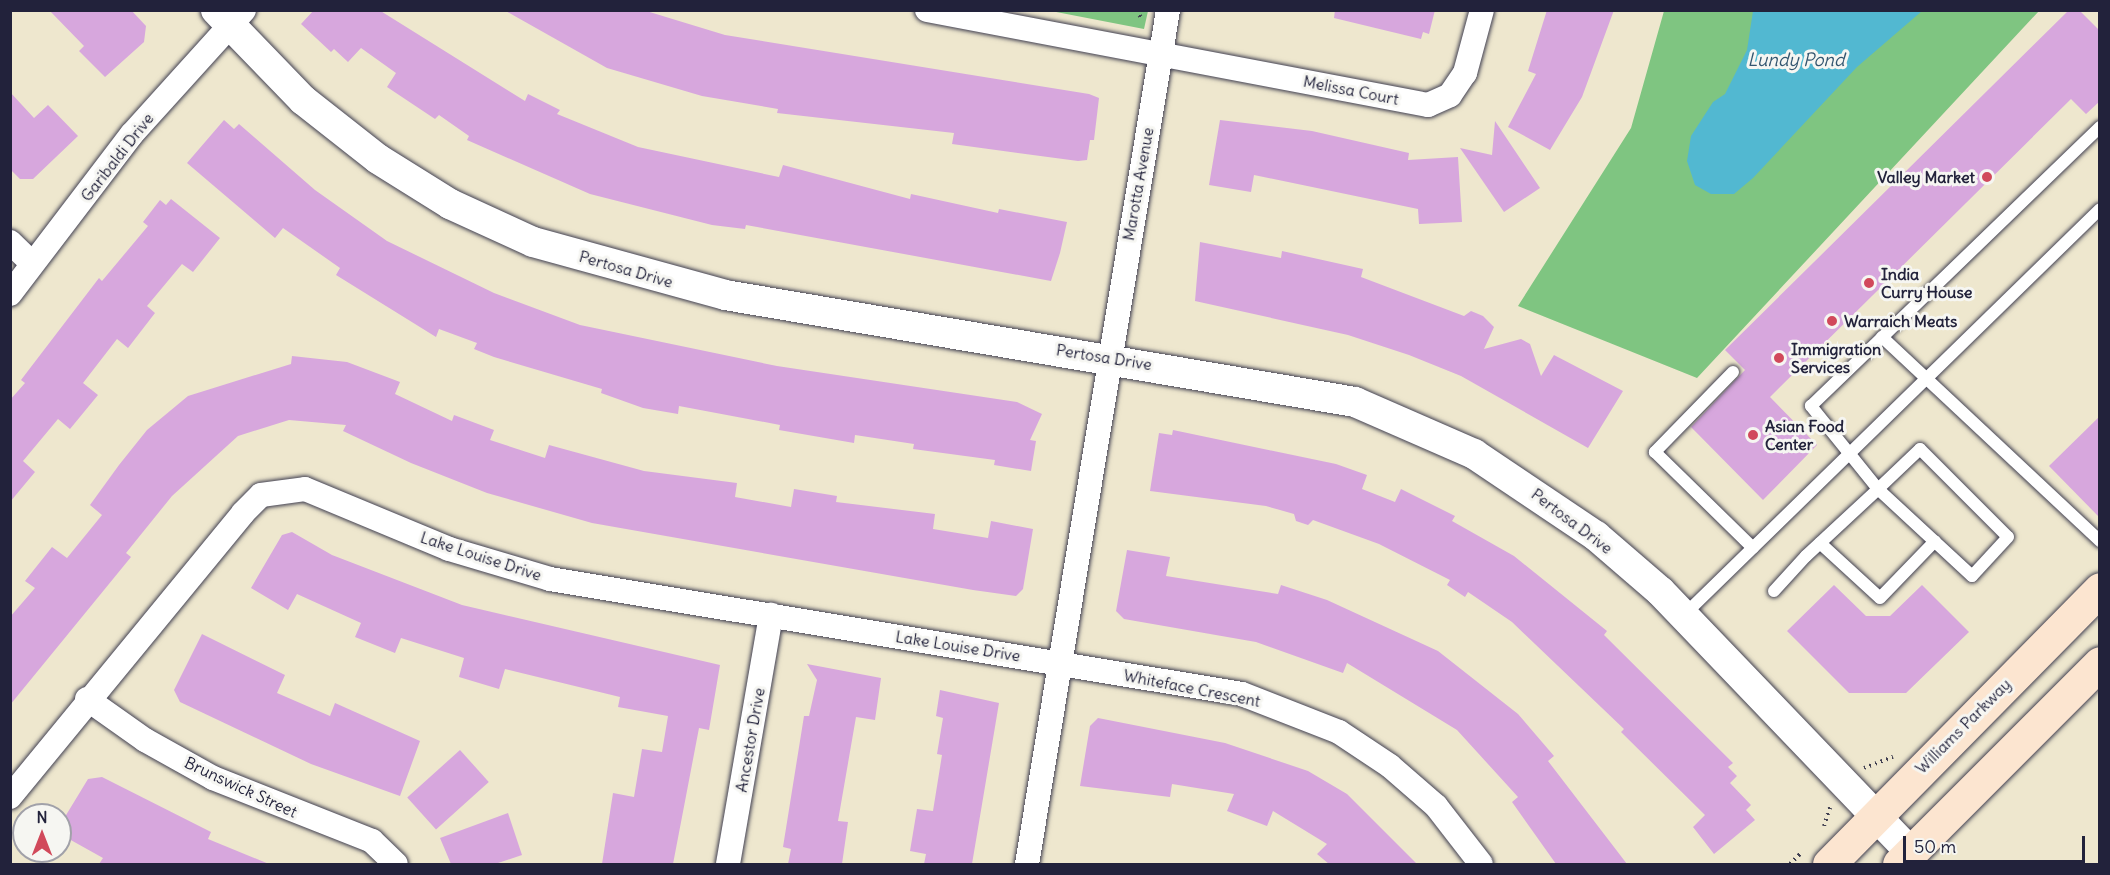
<!DOCTYPE html>
<style>
body{margin:0}
#map{position:relative;width:2110px;height:875px;overflow:hidden;background:#eee7ce;font-family:Delius,sans-serif}
div>[style]{position:absolute}
.green>*{inset:0;background:#7fc581}
.water>*{inset:0;background:#52b8d1}
.building>*{inset:0;background:#d7a7dd;transform-origin:0 0}
.path>*{height:4px;margin-top:-2px;transform-origin:0;background:repeating-linear-gradient(90deg,#414051 0 1.5px,transparent 0 6px)}
.roads{filter:drop-shadow(0 0 2px #414051) drop-shadow(0 0 2px #414051)}
.service>*{height:12px;margin:-6px;padding:0 6px;transform-origin:6px;border-radius:6px;background:#fff}
.minor>*{height:24px;margin:-12px;padding:0 12px;transform-origin:12px;border-radius:12px;background:#fff}
.tertiary>*{height:30px;margin:-15px;padding:0 15px;transform-origin:15px;border-radius:15px;background:#fff}
.secondary>*{height:33px;margin:-16.5px;padding:0 16.5px;transform-origin:16.5px;border-radius:16.5px;background:#fce5d0}
.dots>*{width:16px;height:16px;translate:-50% -50%;box-sizing:border-box;border:3px solid #f6f6f2;border-radius:50%}
span{translate:-50% -50%;white-space:nowrap;text-align:center;line-height:1.15;-webkit-text-stroke:6px #f6f6f2;paint-order:stroke}
.street-label{font-size:16px;color:#22223b}
.poi-label{font-size:16px;color:#22223b;font-weight:700}
.right{translate:-100% -50%;text-align:right}
.left{translate:0 -50%;text-align:left}
.water-label{font-size:18px;color:#335670;font-style:italic}
.frame{position:absolute;inset:0;border:12px solid #22223b;pointer-events:none}
.north{position:absolute;left:12px;top:803px;width:60px;height:60px;box-sizing:border-box;background:#f6f6f2;border:2px solid #a1a1a9;border-radius:50%;rotate:0deg;font-size:16px;font-weight:700;line-height:24px;text-align:center;color:#22223b}
.north::after{content:'';display:block;margin:auto;width:21px;height:27px;background:#d1495b;clip-path:polygon(50% 0,100% 100%,50% 72%,0 100%)}
.scale{position:absolute;left:1903px;top:836px;width:182px;height:27px;box-sizing:border-box;border:3px solid #22223b;border-top:0;padding-left:8px;font-size:18px;line-height:21px;white-space:nowrap;color:#22223b;-webkit-text-stroke:4px #f6f6f2;paint-order:stroke}
</style>
<div id="map">
<div class="green">
<div style="clip-path:polygon(1051px 11px,1148px 11px,1144px 29px)"></div>
<div style="clip-path:polygon(1664px 11px,2039px 11px,1697px 378px,1518px 306px,1631px 128px)"></div>
</div>
<div class="water">
<div style="clip-path:polygon(1753px 11px,1922px 11px,1857px 67px,1753px 178px,1734px 194px,1711px 194px,1695px 185px,1687px 161px,1691px 136px,1713px 102px,1725px 94px,1747px 50px)"></div>
</div>
<div class="building">
<div style="clip-path:polygon(49px 10px,131px 10px,146px 26px,144px 42px,105px 77px,79px 51px,84px 46px)"></div>
<div style="clip-path:polygon(314px 10px,379px 10px,525px 101px,528px 94px,560px 110px,557px 114px,638px 147px,779px 177px,783px 165px,910px 199px,911px 194px,998px 213px,999px 209px,1067px 222px,1060px 253px,1051px 281px,746px 225px,745px 229px,712px 225px,590px 194px,467px 140px,469px 136px,439px 115px,435px 119px,387px 87px,396px 73px,361px 48px,348px 62px,334px 49px,331px 52px,301px 24px)"></div>
<div style="clip-path:polygon(504px 10px,643px 10px,725px 35px,1089px 94px,1099px 98px,1094px 140px,1090px 140px,1087px 160px,1078px 161px,952px 144px,954px 133px,777px 113px,778px 109px,702px 96px,607px 68px)"></div>
<div style="clip-path:polygon(1335px 10px,1435px 10px,1429px 34px,1423px 32px,1421px 39px,1334px 18px)"></div>
<div style="clip-path:polygon(1547px 10px,1614px 10px,1582px 97px,1550px 150px,1508px 127px,1536px 74px,1528px 71px)"></div>
<div style="clip-path:polygon(2069px 10px,2079px 10px,2100px 31px,2100px 101px,2086px 114px,2071px 99px,1770px 397px,1817px 445px,1763px 500px,1691px 427px,1745px 370px,1725px 350px)"></div>
<div style="clip-path:polygon(10px 92px,34px 118px,48px 105px,78px 136px,33px 179px,20px 179px,10px 169px)"></div>
<div style="clip-path:polygon(224px 120px,234px 129px,239px 124px,315px 190px,387px 241px,494px 293px,580px 325px,777px 366px,1017px 402px,1042px 414px,1030px 440px,1036px 441px,1031px 471px,994px 465px,995px 460px,913px 449px,914px 444px,855px 435px,854px 443px,779px 430px,780px 425px,679px 406px,678px 414px,643px 408px,601px 393px,602px 389px,494px 357px,474px 349px,477px 343px,439px 329px,436px 337px,336px 275px,340px 268px,283px 228px,275px 238px,187px 163px)"></div>
<div style="clip-path:polygon(1220px 120px,1312px 131px,1409px 153px,1408px 160px,1458px 157px,1462px 222px,1419px 224px,1418px 209px,1254px 175px,1251px 192px,1209px 185px)"></div>
<div style="clip-path:polygon(1495px 121px,1540px 188px,1504px 212px,1460px 148px,1492px 155px)"></div>
<div style="clip-path:polygon(171px 199px,220px 238px,193px 272px,182px 264px,147px 306px,155px 313px,128px 348px,117px 339px,83px 383px,98px 395px,70px 429px,58px 419px,23px 461px,35px 472px,10px 502px,10px 400px,25px 383px,21px 380px,99px 278px,102px 281px,148px 226px,143px 222px,160px 200px,166px 205px)"></div>
<div style="clip-path:polygon(1200px 242px,1281px 258px,1282px 251px,1363px 269px,1361px 277px,1464px 316px,1471px 311px,1483px 316px,1494px 327px,1484px 349px,1521px 339px,1530px 344px,1541px 376px,1554px 355px,1623px 391px,1588px 448px,1461px 376px,1409px 355px,1348px 335px,1195px 301px)"></div>
<div style="clip-path:polygon(292px 356px,347px 362px,400px 382px,395px 394px,452px 421px,454px 415px,494px 430px,490px 440px,545px 458px,549px 445px,644px 471px,737px 483px,735px 497px,791px 507px,794px 489px,837px 496px,836px 502px,935px 514px,933px 529px,988px 538px,991px 521px,1033px 529px,1023px 589px,1016px 596px,973px 590px,592px 523px,487px 493px,411px 463px,343px 431px,346px 425px,289px 420px,238px 436px,172px 496px,126px 553px,131px 557px,10px 705px,10px 617px,35px 588px,25px 581px,52px 547px,67px 558px,102px 515px,90px 505px,119px 465px,147px 430px,188px 396px,291px 364px)"></div>
<div style="clip-path:polygon(2100px 416px,2100px 518px,2049px 466px)"></div>
<div style="clip-path:polygon(1173px 430px,1336px 464px,1367px 475px,1362px 489px,1395px 502px,1401px 489px,1455px 516px,1452px 521px,1514px 556px,1607px 631px,1604px 635px,1733px 763px,1728px 767px,1737px 776px,1730px 783px,1751px 805px,1746px 810px,1755px 820px,1714px 854px,1693px 827px,1705px 815px,1621px 732px,1624px 729px,1512px 622px,1468px 592px,1465px 597px,1447px 585px,1450px 580px,1379px 544px,1313px 520px,1308px 525px,1296px 521px,1294px 514px,1266px 506px,1150px 491px,1159px 433px,1172px 435px)"></div>
<div style="clip-path:polygon(292px 532px,332px 555px,462px 605px,720px 665px,709px 730px,699px 728px,673px 864px,602px 864px,613px 793px,634px 797px,642px 749px,662px 752px,668px 716px,618px 707px,620px 697px,505px 669px,499px 689px,459px 677px,464px 658px,401px 638px,395px 653px,355px 637px,361px 623px,297px 594px,288px 610px,251px 588px,282px 535px)"></div>
<div style="clip-path:polygon(1127px 550px,1170px 557px,1166px 576px,1278px 594px,1281px 585px,1327px 600px,1438px 651px,1518px 714px,1554px 756px,1548px 761px,1627px 864px,1556px 864px,1512px 802px,1518px 797px,1457px 730px,1347px 663px,1343px 673px,1256px 642px,1124px 619px,1116px 611px)"></div>
<div style="clip-path:polygon(1834px 585px,1866px 616px,1890px 616px,1922px 585px,1969px 632px,1906px 693px,1849px 693px,1787px 631px)"></div>
<div style="clip-path:polygon(202px 634px,285px 675px,277px 693px,330px 716px,335px 703px,420px 741px,400px 796px,311px 764px,180px 702px,174px 690px)"></div>
<div style="clip-path:polygon(807px 664px,881px 678px,875px 720px,856px 717px,838px 821px,848px 822px,842px 864px,788px 864px,791px 849px,783px 847px,804px 716px,809px 716px,817px 680px)"></div>
<div style="clip-path:polygon(940px 690px,999px 703px,972px 864px,924px 864px,926px 854px,910px 851px,917px 809px,933px 811px,942px 755px,937px 754px,943px 718px,936px 716px)"></div>
<div style="clip-path:polygon(1098px 718px,1225px 743px,1308px 771px,1347px 794px,1417px 864px,1329px 864px,1317px 854px,1327px 844px,1273px 811px,1267px 826px,1227px 811px,1234px 794px,1172px 784px,1170px 797px,1080px 786px,1090px 726px)"></div>
<div style="left:460px;top:750px;width:43px;height:71px;rotate:48deg"></div>
<div style="clip-path:polygon(102px 777px,211px 832px,208px 839px,269px 864px,99px 864px,103px 858px,60px 834px,60px 825px,88px 779px)"></div>
<div style="clip-path:polygon(508px 813px,522px 855px,495px 864px,451px 864px,440px 838px)"></div>
</div>
<div class="path">
<div style="left:1137px;top:10px;width:11px;rotate:63deg"></div>
<div style="left:1864px;top:768px;width:31px;rotate:-21deg"></div>
<div style="left:1824px;top:826px;width:20px;rotate:-72deg"></div>
<div style="left:1790px;top:864px;width:17px;rotate:-45deg"></div>
</div>
<div class="roads">
<div class="service">
<div style="left:1882px;top:337px;width:299px;rotate:43.1deg"></div>
<div style="left:1733px;top:372px;width:112px;rotate:134.3deg"></div>
<div style="left:1655px;top:452px;width:137px;rotate:44.4deg"></div>
<div style="left:1820px;top:543px;width:81px;rotate:42.5deg"></div>
<div style="left:1880px;top:598px;width:79px;rotate:-46deg"></div>
<div style="left:1774px;top:591px;width:47px;rotate:-47.6deg"></div>
<div style="left:1806px;top:556px;width:98px;rotate:-42.9deg"></div>
<div style="left:1878px;top:489px;width:58px;rotate:-43.6deg"></div>
<div style="left:1920px;top:449px;width:124px;rotate:45deg"></div>
<div style="left:2008px;top:537px;width:53px;rotate:132.7deg"></div>
<div style="left:1972px;top:576px;width:128px;rotate:-137.2deg"></div>
<div style="left:1878px;top:489px;width:107px;rotate:-128.9deg"></div>
<div style="left:1811px;top:406px;width:402px;rotate:-44deg"></div>
<div style="left:1684px;top:615px;width:581px;rotate:-44.3deg"></div>
</div>
<div class="minor">
<div style="left:927px;top:10px;width:510px;rotate:10.74deg"></div>
<div style="left:1428px;top:105px;width:24px;rotate:-24deg"></div>
<div style="left:1450px;top:95px;width:27px;rotate:-56deg"></div>
<div style="left:1465px;top:73px;width:65px;rotate:-74.9deg"></div>
<div style="left:10px;top:242px;width:30px;rotate:44deg"></div>
<div style="left:10px;top:294px;width:201px;rotate:-52.7deg"></div>
<div style="left:132px;top:134px;width:167px;rotate:-47.9deg"></div>
<div style="left:87px;top:699px;width:71px;rotate:35.3deg"></div>
<div style="left:145px;top:740px;width:78px;rotate:29.2deg"></div>
<div style="left:213px;top:778px;width:171px;rotate:21.6deg"></div>
<div style="left:372px;top:841px;width:33px;rotate:44deg"></div>
<div style="left:10px;top:797px;width:367px;rotate:-50.6deg"></div>
<div style="left:243px;top:513px;width:25px;rotate:-45deg"></div>
<div style="left:261px;top:495px;width:44px;rotate:-7.8deg"></div>
<div style="left:305px;top:489px;width:156px;rotate:22.6deg"></div>
<div style="left:449px;top:549px;width:105px;rotate:16.5deg"></div>
<div style="left:550px;top:579px;width:701px;rotate:9.44deg"></div>
<div style="left:1242px;top:694px;width:104px;rotate:21.4deg"></div>
<div style="left:1339px;top:732px;width:61px;rotate:33.7deg"></div>
<div style="left:1390px;top:766px;width:61px;rotate:41deg"></div>
<div style="left:1436px;top:806px;width:73px;rotate:52.2deg"></div>
<div style="left:728px;top:864px;width:253px;rotate:-80.2deg"></div>
<div style="left:1027px;top:864px;width:866px;rotate:-80.62deg"></div>
</div>
<div class="tertiary">
<div style="left:216px;top:10px;width:125px;rotate:46deg"></div>
<div style="left:303px;top:100px;width:95px;rotate:38.2deg"></div>
<div style="left:378px;top:159px;width:85px;rotate:32deg"></div>
<div style="left:450px;top:204px;width:91px;rotate:24.6deg"></div>
<div style="left:533px;top:242px;width:199px;rotate:15.4deg"></div>
<div style="left:725px;top:295px;width:639px;rotate:9.64deg"></div>
<div style="left:1355px;top:402px;width:130px;rotate:23.6deg"></div>
<div style="left:1474px;top:454px;width:147px;rotate:33.9deg"></div>
<div style="left:1596px;top:536px;width:84px;rotate:40.7deg"></div>
<div style="left:1660px;top:591px;width:363px;rotate:46.2deg"></div>
</div>
<div class="secondary">
<div style="left:1829px;top:864px;width:386px;rotate:-45.4deg"></div>
<div style="left:1899px;top:864px;width:284px;rotate:-45deg"></div>
</div>
</div>
<div class="dots">
<div style="left:1987px;top:177px;background:#d1495b"></div>
<div style="left:1869px;top:283px;background:#d1495b"></div>
<div style="left:1832px;top:321px;background:#d1495b"></div>
<div style="left:1779px;top:358px;background:#d1495b"></div>
<div style="left:1753px;top:435px;background:#d1495b"></div>
</div>
<div class="street-label">
<span style="left:1351px;top:90px;rotate:11deg">Melissa Court</span>
<span style="left:117px;top:157px;rotate:-52deg">Garibaldi Drive</span>
<span style="left:1138px;top:184px;rotate:-80deg">Marotta Avenue</span>
<span style="left:626px;top:269px;rotate:16deg">Pertosa Drive</span>
<span style="left:1104px;top:357px;rotate:9deg">Pertosa Drive</span>
<span style="left:1572px;top:521px;rotate:37deg">Pertosa Drive</span>
<span style="left:481px;top:556px;rotate:18deg">Lake Louise Drive</span>
<span style="left:958px;top:646px;rotate:9deg">Lake Louise Drive</span>
<span style="left:1192px;top:688px;rotate:11deg">Whiteface Crescent</span>
<span style="left:1963px;top:726px;rotate:-45deg">Williams Parkway</span>
<span style="left:750px;top:740px;rotate:-80deg">Ancestor Drive</span>
<span style="left:241px;top:787px;rotate:25deg">Brunswick Street</span>
</div>
<div class="poi-label">
<span class="right" style="left:1975px;top:177px">Valley Market</span>
<span class="left" style="left:1881px;top:283px">India<br>Curry House</span>
<span class="left" style="left:1844px;top:321px">Warraich Meats</span>
<span class="left" style="left:1791px;top:358px">Immigration<br>Services</span>
<span class="left" style="left:1765px;top:435px">Asian Food<br>Center</span>
</div>
<div class="water-label">
<span style="left:1796px;top:60px">Lundy Pond</span>
</div>
<div class="frame"></div>
<div class="north">N</div>
<div class="scale">50 m</div>
</div>
